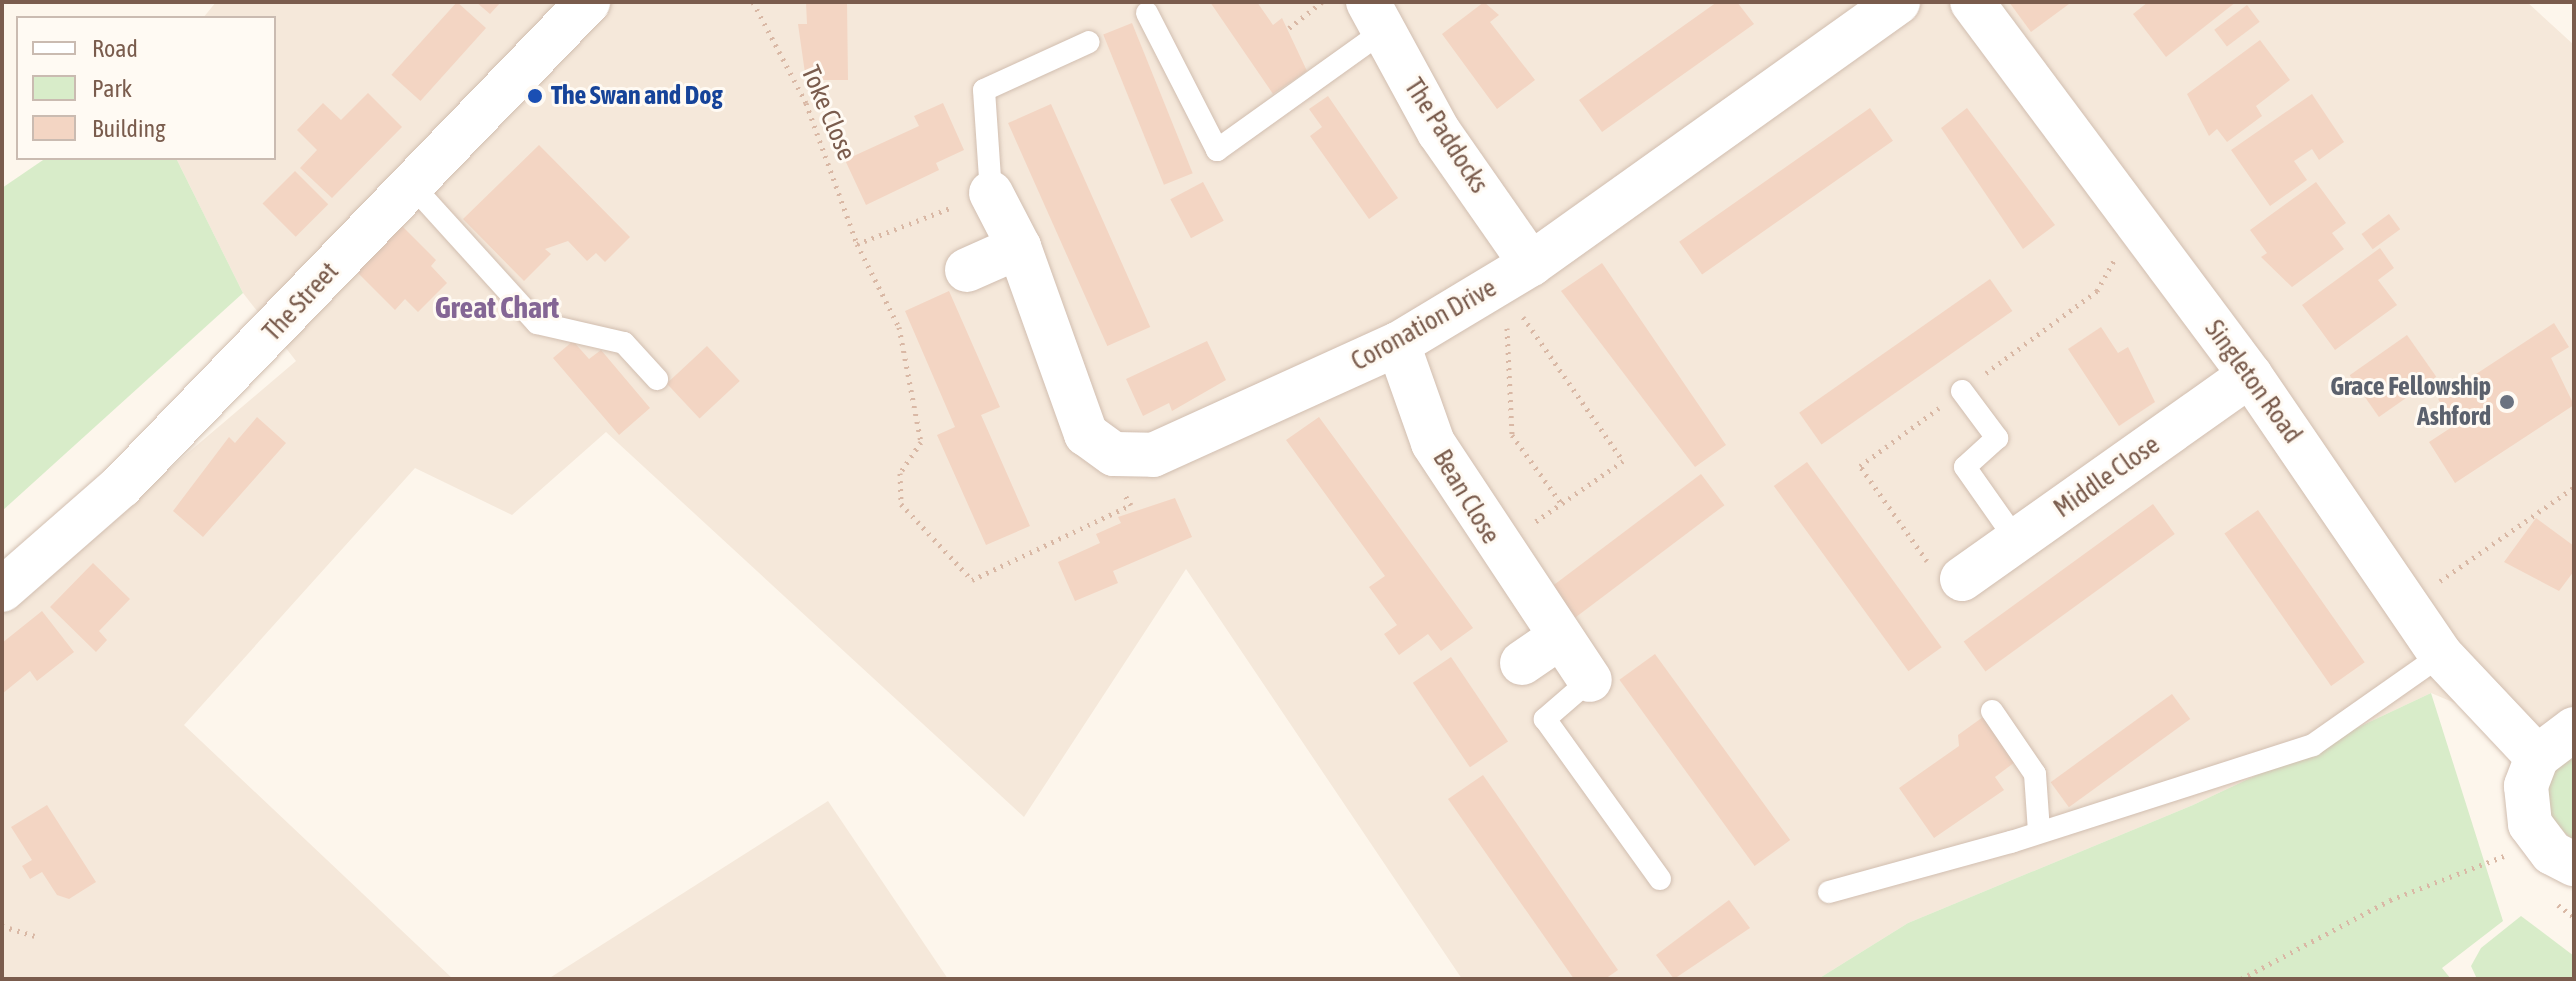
<!DOCTYPE html>
<style>
body{margin:0}
#map{position:relative;width:2576px;height:981px;overflow:hidden;background:#fdf6ec;font-family:"Asap Condensed",sans-serif}
div>[style]{position:absolute}
.residential>*{inset:0;background:#f5e8da}
.green>*{inset:0;background:#d8ecc9}
.building>*{inset:0;background:#f3d5c3;transform-origin:0 0}
.path>*{height:5px;margin-top:-2.5px;transform-origin:0;background:repeating-linear-gradient(90deg,#d9b8a5 0 2px,transparent 0 8px)}
.roads{filter:drop-shadow(0 0 2px #d1beb0) drop-shadow(0 0 2px #d1beb0)}
.service>*{height:22px;margin:-11px;padding:0 11px;transform-origin:11px;border-radius:11px;background:#fff}
.minor>*{height:44px;margin:-22px;padding:0 22px;transform-origin:22px;border-radius:22px;background:#fff}
.tertiary>*{height:44px;margin:-22px;padding:0 22px;transform-origin:22px;border-radius:22px;background:#fff}
.dots>*{width:22px;height:22px;translate:-50% -50%;box-sizing:border-box;border:4px solid #fffaf3;border-radius:50%}
span{translate:-50% -50%;white-space:nowrap;text-align:center;line-height:1.15;-webkit-text-stroke:6px #fffaf3;paint-order:stroke}
.transit-label{font-size:26px;color:#164399;font-weight:700}
.left{translate:0 -50%;text-align:left}
.street-label{font-size:26px;color:#7a5c4d}
.worship-label{font-size:26px;color:#5b616d;font-weight:700}
.right{translate:-100% -50%;text-align:right}
.quarter-label{font-size:30px;color:#846695;font-weight:700}
.frame{position:absolute;inset:0;border:4px solid #7a5c4d;pointer-events:none}
.legend{position:absolute;left:16px;top:16px;width:260px;height:144px;box-sizing:border-box;background:#fffaf3;border:2px solid #cabbb1;margin:0;padding:10px 14px;list-style:none;font-size:24px;color:#7a5c4d}
.legend li{display:flex;align-items:center;gap:16px;height:40px}
.legend b{width:40px;border:2px solid #cabbb1}
</style>
<div id="map">
<div class="residential">
<div style="clip-path:polygon(216px 2px,2527px 2px,2574px 45px,2574px 753px,2431px 693px,2193px 805px,1908px 923px,1818px 979px,1462px 979px,1186px 569px,1024px 817px,606px 432px,512px 515px,415px 468px,184px 725px,453px 979px,2px 979px,2px 611px,296px 361px,243px 293px,176px 158px,274px 158px,274px 18px,203px 18px)"></div>
<div style="clip-path:polygon(828px 801px,948px 979px,548px 979px)"></div>
</div>
<div class="green">
<div style="clip-path:polygon(46px 158px,176px 158px,243px 293px,2px 511px,2px 188px)"></div>
<div style="clip-path:polygon(2431px 693px,2503px 921px,2442px 968px,2451px 979px,1818px 979px,1908px 923px,2193px 805px)"></div>
<div style="clip-path:polygon(2574px 747px,2574px 843px,2548px 814px,2547px 781px)"></div>
<div style="clip-path:polygon(2521px 916px,2574px 956px,2574px 979px,2477px 979px,2471px 966px,2481px 948px)"></div>
</div>
<div class="building">
<div style="left:457px;top:2px;width:39px;height:98px;rotate:42deg"></div>
<div style="clip-path:polygon(476px 2px,501px 2px,490px 14px)"></div>
<div style="clip-path:polygon(806px 2px,847px 2px,848px 80px,806px 80px,798px 24px,807px 24px)"></div>
<div style="clip-path:polygon(1210px 2px,1257px 2px,1273px 25px,1282px 18px,1307px 71px,1273px 94px)"></div>
<div style="clip-path:polygon(1484px 2px,1499px 15px,1490px 22px,1535px 80px,1497px 109px,1442px 34px)"></div>
<div style="clip-path:polygon(1717px 2px,1737px 2px,1754px 24px,1602px 132px,1579px 100px)"></div>
<div style="clip-path:polygon(2009px 2px,2067px 2px,2069px 4px,2031px 32px)"></div>
<div style="clip-path:polygon(2148px 2px,2236px 2px,2166px 57px,2133px 14px)"></div>
<div style="left:2247px;top:5px;width:21px;height:41px;rotate:53deg"></div>
<div style="left:1132px;top:23px;width:162px;height:31px;rotate:68deg"></div>
<div style="clip-path:polygon(2260px 40px,2290px 80px,2256px 106px,2262px 116px,2227px 142px,2217px 129px,2209px 136px,2187px 94px)"></div>
<div style="clip-path:polygon(368px 93px,402px 127px,332px 198px,300px 168px,317px 150px,297px 130px,323px 103px,341px 120px)"></div>
<div style="clip-path:polygon(2312px 94px,2344px 142px,2319px 160px,2312px 149px,2294px 161px,2307px 180px,2270px 206px,2231px 150px)"></div>
<div style="clip-path:polygon(1328px 96px,1398px 198px,1369px 219px,1310px 136px,1322px 127px,1309px 109px)"></div>
<div style="clip-path:polygon(943px 103px,964px 150px,936px 163px,939px 170px,866px 205px,845px 160px,919px 126px,914px 116px)"></div>
<div style="left:1051px;top:104px;width:244px;height:47px;rotate:66deg"></div>
<div style="left:1870px;top:108px;width:40px;height:233px;rotate:55deg"></div>
<div style="clip-path:polygon(1967px 108px,2055px 225px,2023px 249px,1941px 128px)"></div>
<div style="clip-path:polygon(539px 145px,630px 237px,605px 262px,596px 253px,587px 261px,568px 241px,545px 249px,551px 254px,524px 281px,463px 219px)"></div>
<div style="left:295px;top:171px;width:47px;height:46px;rotate:45deg"></div>
<div style="left:1203px;top:182px;width:44px;height:37px;rotate:62deg"></div>
<div style="clip-path:polygon(2316px 182px,2346px 223px,2332px 233px,2344px 249px,2292px 287px,2261px 257px,2267px 253px,2250px 230px)"></div>
<div style="left:2389px;top:214px;width:19px;height:34px;rotate:54deg"></div>
<div style="clip-path:polygon(395px 219px,436px 260px,431px 266px,447px 283px,418px 312px,405px 299px,395px 310px,350px 265px)"></div>
<div style="clip-path:polygon(2380px 248px,2394px 268px,2378px 280px,2397px 305px,2335px 350px,2302px 305px)"></div>
<div style="clip-path:polygon(1602px 263px,1726px 445px,1695px 467px,1561px 291px)"></div>
<div style="left:1990px;top:279px;width:39px;height:233px;rotate:55deg"></div>
<div style="clip-path:polygon(949px 291px,1000px 407px,981px 415px,1030px 526px,986px 545px,937px 435px,955px 427px,905px 311px)"></div>
<div style="clip-path:polygon(2554px 323px,2569px 347px,2551px 358px,2574px 405px,2455px 483px,2429px 442px,2455px 425px,2438px 399px)"></div>
<div style="clip-path:polygon(2101px 327px,2118px 353px,2128px 347px,2155px 402px,2119px 426px,2068px 349px)"></div>
<div style="left:2407px;top:335px;width:51px;height:70px;rotate:55deg"></div>
<div style="clip-path:polygon(573px 341px,589px 359px,601px 350px,650px 408px,619px 435px,553px 358px)"></div>
<div style="clip-path:polygon(1207px 341px,1226px 380px,1172px 411px,1169px 403px,1143px 416px,1126px 379px)"></div>
<div style="left:707px;top:346px;width:48px;height:55px;rotate:47deg"></div>
<div style="clip-path:polygon(257px 417px,286px 443px,203px 537px,173px 511px,229px 437px,235px 443px)"></div>
<div style="clip-path:polygon(1319px 417px,1473px 628px,1441px 651px,1428px 634px,1399px 655px,1384px 634px,1397px 625px,1369px 587px,1385px 576px,1286px 440px)"></div>
<div style="left:1807px;top:462px;width:229px;height:41px;rotate:54deg"></div>
<div style="left:1701px;top:474px;width:39px;height:188px;rotate:53deg"></div>
<div style="clip-path:polygon(1175px 498px,1192px 537px,1113px 571px,1118px 583px,1075px 601px,1058px 562px,1100px 543px,1096px 534px,1121px 523px,1118px 517px)"></div>
<div style="left:2153px;top:504px;width:37px;height:234px;rotate:54deg"></div>
<div style="left:2258px;top:510px;width:186px;height:41px;rotate:55deg"></div>
<div style="clip-path:polygon(2536px 518px,2574px 546px,2574px 571px,2559px 591px,2504px 562px)"></div>
<div style="clip-path:polygon(93px 563px,130px 599px,99px 631px,107px 640px,96px 652px,50px 607px)"></div>
<div style="clip-path:polygon(42px 611px,74px 652px,37px 681px,30px 671px,2px 694px,2px 643px)"></div>
<div style="left:1655px;top:654px;width:230px;height:44px;rotate:54deg"></div>
<div style="left:1451px;top:657px;width:102px;height:46px;rotate:56deg"></div>
<div style="left:2172px;top:694px;width:31px;height:150px;rotate:54deg"></div>
<div style="clip-path:polygon(1983px 717px,2015px 762px,1995px 777px,2004px 790px,1934px 838px,1899px 788px,1959px 746px,1958px 735px)"></div>
<div style="clip-path:polygon(1483px 775px,1618px 970px,1605px 979px,1574px 979px,1448px 799px)"></div>
<div style="clip-path:polygon(47px 805px,96px 882px,69px 899px,57px 895px,42px 872px,30px 879px,22px 866px,32px 860px,11px 827px)"></div>
<div style="clip-path:polygon(1729px 900px,1750px 928px,1674px 979px,1656px 955px)"></div>
</div>
<div class="path">
<div style="left:753px;top:2px;width:114px;rotate:62.3deg"></div>
<div style="left:806px;top:103px;width:150px;rotate:70.1deg"></div>
<div style="left:857px;top:244px;width:93px;rotate:63.2deg"></div>
<div style="left:899px;top:327px;width:117px;rotate:79.2deg"></div>
<div style="left:921px;top:442px;width:37px;rotate:124deg"></div>
<div style="left:900px;top:473px;width:31px;rotate:88deg"></div>
<div style="left:901px;top:504px;width:104px;rotate:46.9deg"></div>
<div style="left:972px;top:580px;width:176px;rotate:-25.3deg"></div>
<div style="left:1131px;top:505px;width:12px;rotate:-121deg"></div>
<div style="left:1289px;top:28px;width:42px;rotate:-38.2deg"></div>
<div style="left:857px;top:244px;width:103px;rotate:-21.1deg"></div>
<div style="left:1523px;top:317px;width:175px;rotate:55.2deg"></div>
<div style="left:1623px;top:461px;width:107px;rotate:145.3deg"></div>
<div style="left:1507px;top:328px;width:107px;rotate:87.3deg"></div>
<div style="left:1512px;top:435px;width:84px;rotate:54.2deg"></div>
<div style="left:1986px;top:373px;width:138px;rotate:-36.5deg"></div>
<div style="left:2097px;top:291px;width:35px;rotate:-61deg"></div>
<div style="left:1927px;top:561px;width:116px;rotate:-125.2deg"></div>
<div style="left:1860px;top:466px;width:98px;rotate:-36.3deg"></div>
<div style="left:2440px;top:581px;width:164px;rotate:-35deg"></div>
<div style="left:2558px;top:905px;width:20px;rotate:37deg"></div>
<div style="left:2px;top:926px;width:34px;rotate:17deg"></div>
<div style="left:2241px;top:979px;width:169px;rotate:-27.9deg"></div>
<div style="left:2390px;top:900px;width:122px;rotate:-21.1deg"></div>
</div>
<div class="roads">
<div class="service">
<div style="left:1147px;top:13px;width:154px;rotate:62.9deg"></div>
<div style="left:1217px;top:150px;width:203px;rotate:-35.6deg"></div>
<div style="left:410px;top:183px;width:189px;rotate:47.8deg"></div>
<div style="left:537px;top:323px;width:89px;rotate:12.9deg"></div>
<div style="left:624px;top:343px;width:49px;rotate:47.5deg"></div>
<div style="left:991px;top:193px;width:103px;rotate:-93.9deg"></div>
<div style="left:984px;top:90px;width:115px;rotate:-24.6deg"></div>
<div style="left:1962px;top:391px;width:59px;rotate:53.3deg"></div>
<div style="left:1997px;top:438px;width:43px;rotate:137.8deg"></div>
<div style="left:1965px;top:467px;width:90px;rotate:54.9deg"></div>
<div style="left:1590px;top:680px;width:60px;rotate:139.1deg"></div>
<div style="left:1545px;top:719px;width:197px;rotate:54.3deg"></div>
<div style="left:1992px;top:711px;width:76px;rotate:55.7deg"></div>
<div style="left:2035px;top:774px;width:57px;rotate:86deg"></div>
<div style="left:1829px;top:892px;width:189px;rotate:-15.4deg"></div>
<div style="left:2011px;top:842px;width:317px;rotate:-17.8deg"></div>
<div style="left:2313px;top:745px;width:156px;rotate:-35.1deg"></div>
</div>
<div class="minor">
<div style="left:1368px;top:2px;width:148px;rotate:61.4deg"></div>
<div style="left:1439px;top:132px;width:161px;rotate:55.1deg"></div>
<div style="left:1972px;top:2px;width:465px;rotate:53.3deg"></div>
<div style="left:2250px;top:375px;width:339px;rotate:55.7deg"></div>
<div style="left:2441px;top:655px;width:140px;rotate:46.7deg"></div>
<div style="left:991px;top:193px;width:61px;rotate:62.6deg"></div>
<div style="left:1019px;top:247px;width:199px;rotate:70.3deg"></div>
<div style="left:1086px;top:434px;width:34px;rotate:36deg"></div>
<div style="left:1114px;top:454px;width:39px;rotate:1deg"></div>
<div style="left:1153px;top:455px;width:269px;rotate:-24.4deg"></div>
<div style="left:1398px;top:344px;width:155px;rotate:-31deg"></div>
<div style="left:1531px;top:264px;width:451px;rotate:-35.5deg"></div>
<div style="left:967px;top:270px;width:57px;rotate:-23.9deg"></div>
<div style="left:1398px;top:344px;width:105px;rotate:70.5deg"></div>
<div style="left:1433px;top:443px;width:284px;rotate:56.5deg"></div>
<div style="left:1962px;top:579px;width:353px;rotate:-35.3deg"></div>
<div style="left:1522px;top:663px;width:46px;rotate:-34.4deg"></div>
<div style="left:2574px;top:729px;width:46px;rotate:142.9deg"></div>
<div style="left:2537px;top:757px;width:31px;rotate:111deg"></div>
<div style="left:2526px;top:786px;width:38px;rotate:84deg"></div>
<div style="left:2530px;top:824px;width:36px;rotate:53deg"></div>
<div style="left:2552px;top:853px;width:25px;rotate:27deg"></div>
</div>
<div class="tertiary">
<div style="left:2px;top:590px;width:158px;rotate:-41.2deg"></div>
<div style="left:121px;top:486px;width:673px;rotate:-46.02deg"></div>
</div>
</div>
<div class="dots">
<div style="left:535px;top:96px;background:#1a4fb4"></div>
<div style="left:2507px;top:402px;background:#6b7280"></div>
</div>
<div class="transit-label">
<span class="left" style="left:551px;top:96px">The Swan and Dog</span>
</div>
<div class="street-label">
<span style="left:828px;top:113px;rotate:67deg">Toke Close</span>
<span style="left:1446px;top:136px;rotate:57deg">The Paddocks</span>
<span style="left:301px;top:302px;rotate:-47deg">The Street</span>
<span style="left:1424px;top:325px;rotate:-29deg">Coronation Drive</span>
<span style="left:2253px;top:382px;rotate:54deg">Singleton Road</span>
<span style="left:2107px;top:477px;rotate:-35deg">Middle Close</span>
<span style="left:1466px;top:497px;rotate:59deg">Bean Close</span>
</div>
<div class="worship-label">
<span class="right" style="left:2491px;top:402px">Grace Fellowship<br>Ashford</span>
</div>
<div class="quarter-label">
<span style="left:497px;top:307px">Great Chart</span>
</div>
<div class="frame"></div>
<ul class="legend">
<li><b style="height:10px;background:#fff"></b>Road</li>
<li><b style="height:22px;background:#d8ecc9"></b>Park</li>
<li><b style="height:22px;background:#f3d5c3"></b>Building</li>
</ul>
</div>
